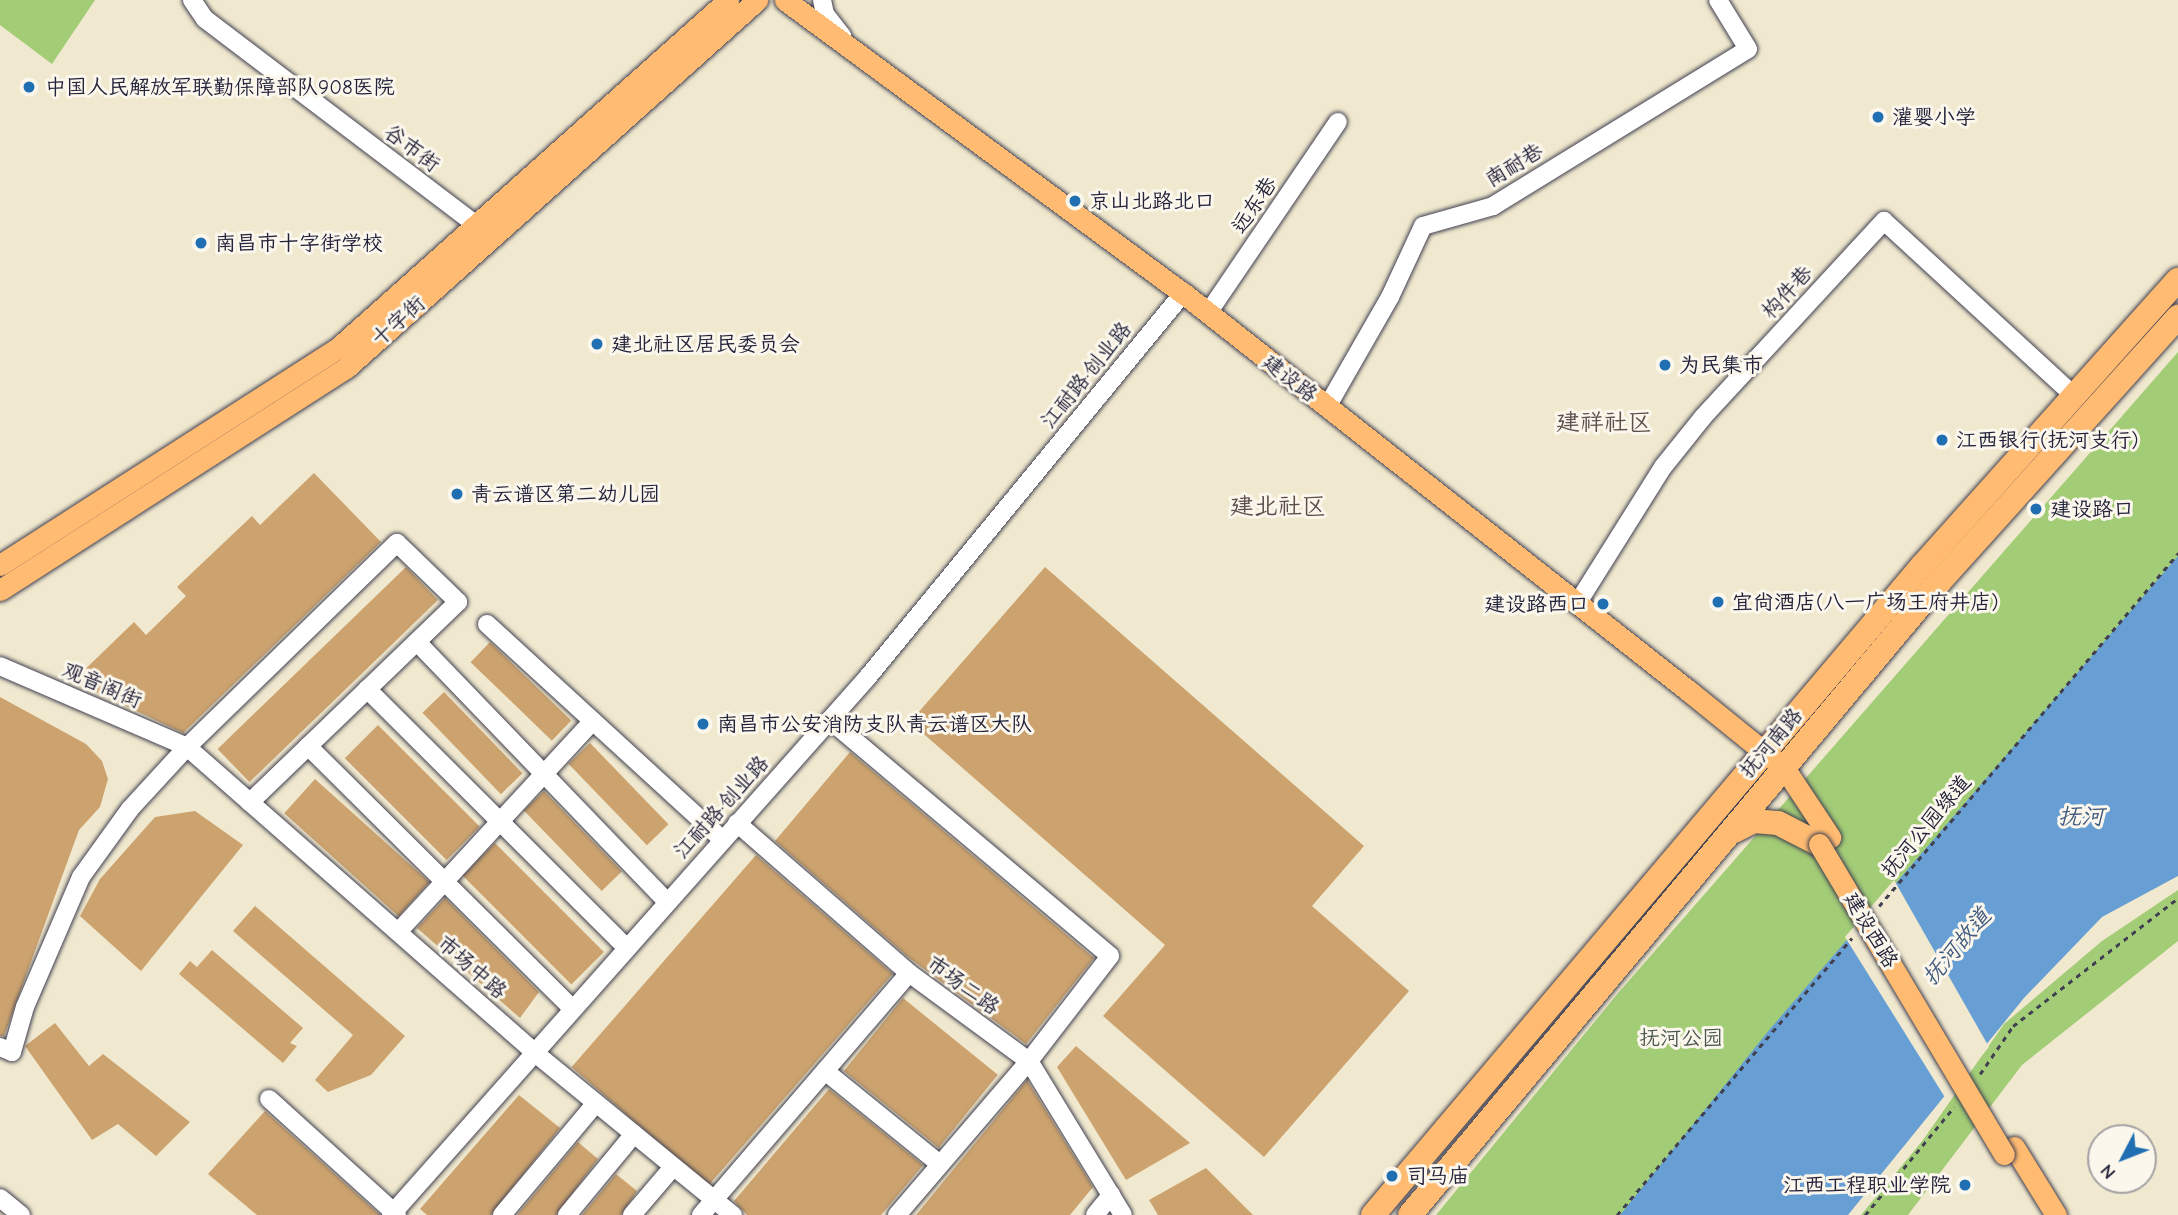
<!DOCTYPE html>
<meta charset="utf-8">
<style>
body{margin:0}
#map{position:relative;width:2178px;height:1215px;overflow:hidden;background:#f1e9cf;font-family:"Comic Neue","LXGW WenKai TC",sans-serif}
div>[style]{position:absolute}
.green>*{inset:0;background:#a3cc77}
.water>*{inset:0;background:#679fd5}
.pier>*{inset:0;background:#f1e9cf}
.building>*{inset:0;background:#cca36f;transform-origin:0 0}
.path>*{height:2.5px;margin-top:-1.25px;transform-origin:0;background:repeating-linear-gradient(90deg,#414051 0 5px,transparent 0 10px)}
.roads{filter:drop-shadow(0 0 2px #414051) drop-shadow(0 0 2px #414051)}
.minor>*{height:18px;margin:-9px;padding:0 9px;transform-origin:9px;border-radius:9px;background:#fff}
.major>*{height:21px;margin:-10.5px;padding:0 10.5px;transform-origin:10.5px;border-radius:10.5px;background:#ffbb71}
.highway>*{height:24px;margin:-12px;padding:0 12px;transform-origin:12px;border-radius:12px;background:#ffbb71}
.bridges{filter:drop-shadow(0 0 2px #414051) drop-shadow(0 0 2px #414051)}
.major-bridge>*{height:21px;margin:-10.5px;padding:0 10.5px;transform-origin:10.5px;border-radius:10.5px;background:#ffbb71}
.dots>*{width:19px;height:19px;translate:-50% -50%;box-sizing:border-box;border:4px solid #fbf7ec;border-radius:50%}
span{translate:-50% -50%;white-space:nowrap;text-align:center;line-height:1.15;-webkit-text-stroke:6px #fbf7ec;paint-order:stroke}
.poi-label{font-size:21px;color:#22223b}
.left{translate:0 -50%;text-align:left}
.right{translate:-100% -50%;text-align:right}
.street-label{font-size:21px;color:#22223b}
.park-label{font-size:21px;color:#49554d}
.water-label{font-size:23px;color:#415a80;font-style:italic}
.quarter-label{font-size:24px;color:#5e4f4d}
.north{position:absolute;left:2087px;top:1124px;width:70px;height:70px;box-sizing:border-box;background:#fbf7ec;border:2px solid #a4a2a5;border-radius:50%;rotate:228deg;font-size:19px;font-weight:700;line-height:28px;text-align:center;color:#22223b}
.north::after{content:'';display:block;margin:auto;width:24px;height:32px;background:#1f6fb2;clip-path:polygon(50% 0,100% 100%,50% 72%,0 100%)}
</style>
<div id="map">
<div class="green">
<div style="clip-path:polygon(0 0,95px 0,52px 64px,0 25px)"></div>
<div style="clip-path:polygon(2178px 352px,2178px 561px,1632px 1215px,1436px 1215px,1619px 992px)"></div>
<div style="clip-path:polygon(2178px 890px,2178px 941px,2022px 1065px,1908px 1215px,1861px 1215px,1923px 1140px,2004px 1024px,2102px 941px)"></div>
</div>
<div class="water">
<div style="clip-path:polygon(2178px 556px,2178px 876px,2102px 917px,2024px 998px,1848px 1215px,1620px 1215px,1770px 1029px)"></div>
</div>
<div class="pier">
<div style="clip-path:polygon(1894px 880px,1989px 1047px,1946px 1099px,1845px 937px)"></div>
</div>
<div class="building">
<div style="clip-path:polygon(314px 473px,381px 542px,183px 733px,73px 681px,134px 622px,146px 635px,186px 596px,177px 587px,252px 516px,260px 525px)"></div>
<div style="left:406px;top:567px;width:46px;height:262px;rotate:46deg"></div>
<div style="clip-path:polygon(1045px 567px,1364px 846px,1312px 906px,1409px 991px,1264px 1157px,1103px 1016px,1165px 945px,910px 722px)"></div>
<div style="left:490px;top:642px;width:113px;height:28px;rotate:44deg"></div>
<div style="left:444px;top:692px;width:113px;height:30px;rotate:46deg"></div>
<div style="clip-path:polygon(0 697px,86px 744px,102px 761px,108px 779px,100px 807px,79px 830px,4px 1036px,0 1036px)"></div>
<div style="left:378px;top:725px;width:144px;height:47px;rotate:45deg"></div>
<div style="left:590px;top:743px;width:113px;height:30px;rotate:46deg"></div>
<div style="clip-path:polygon(850px 752px,1094px 958px,1026px 1044px,908px 957px,775px 841px)"></div>
<div style="left:315px;top:779px;width:154px;height:46px;rotate:42deg"></div>
<div style="left:544px;top:791px;width:112px;height:28px;rotate:46deg"></div>
<div style="clip-path:polygon(195px 811px,243px 845px,141px 971px,80px 916px,100px 879px,155px 817px)"></div>
<div style="left:495px;top:843px;width:154px;height:46px;rotate:45deg"></div>
<div style="left:756px;top:855px;width:181px;height:281px;rotate:41deg"></div>
<div style="clip-path:polygon(445px 898px,539px 992px,520px 1018px,417px 928px)"></div>
<div style="clip-path:polygon(255px 906px,405px 1036px,371px 1075px,328px 1092px,315px 1080px,353px 1035px,233px 931px)"></div>
<div style="clip-path:polygon(212px 950px,303px 1028px,290px 1043px,297px 1046px,283px 1063px,179px 974px,190px 961px,197px 967px)"></div>
<div style="left:903px;top:998px;width:122px;height:94px;rotate:39deg"></div>
<div style="clip-path:polygon(55px 1023px,89px 1066px,103px 1054px,190px 1122px,156px 1156px,118px 1124px,92px 1140px,25px 1046px)"></div>
<div style="clip-path:polygon(1076px 1046px,1190px 1143px,1126px 1180px,1057px 1067px)"></div>
<div style="clip-path:polygon(1027px 1080px,1093px 1187px,1070px 1215px,916px 1215px)"></div>
<div style="clip-path:polygon(829px 1089px,923px 1165px,881px 1215px,747px 1215px,734px 1201px)"></div>
<div style="clip-path:polygon(519px 1095px,560px 1128px,491px 1215px,427px 1215px,420px 1209px)"></div>
<div style="clip-path:polygon(265px 1111px,380px 1215px,257px 1215px,208px 1174px)"></div>
<div style="clip-path:polygon(578px 1142px,598px 1159px,556px 1215px,517px 1215px)"></div>
<div style="clip-path:polygon(1206px 1168px,1253px 1215px,1158px 1215px,1149px 1200px)"></div>
<div style="clip-path:polygon(616px 1174px,637px 1191px,621px 1215px,582px 1215px)"></div>
</div>
<div class="path">
<div style="left:1879px;top:906px;width:463px;rotate:-49.7deg"></div>
<div style="left:1980px;top:1074px;width:58px;rotate:-55.5deg"></div>
<div style="left:2013px;top:1026px;width:209px;rotate:-37.8deg"></div>
<div style="left:1617px;top:1215px;width:363px;rotate:-49.7deg"></div>
<div style="left:1865px;top:1215px;width:140px;rotate:-50.5deg"></div>
</div>
<div class="roads">
<div class="minor">
<div style="left:192px;top:0;width:23px;rotate:56deg"></div>
<div style="left:205px;top:19px;width:340px;rotate:37.2deg"></div>
<div style="left:822px;top:0;width:14px;rotate:78deg"></div>
<div style="left:825px;top:14px;width:28px;rotate:52deg"></div>
<div style="left:1208px;top:313px;width:231px;rotate:-55.8deg"></div>
<div style="left:1327px;top:407px;width:127px;rotate:-60.2deg"></div>
<div style="left:1390px;top:297px;width:78px;rotate:-65.1deg"></div>
<div style="left:1423px;top:226px;width:73px;rotate:-15.9deg"></div>
<div style="left:1493px;top:206px;width:299px;rotate:-31.6deg"></div>
<div style="left:1748px;top:49px;width:57px;rotate:-121.5deg"></div>
<div style="left:1577px;top:604px;width:162px;rotate:-57.9deg"></div>
<div style="left:1663px;top:467px;width:64px;rotate:-51.3deg"></div>
<div style="left:1703px;top:417px;width:267px;rotate:-47.3deg"></div>
<div style="left:1884px;top:221px;width:255px;rotate:42.6deg"></div>
<div style="left:487px;top:624px;width:320px;rotate:42.5deg"></div>
<div style="left:417px;top:642px;width:361px;rotate:46.1deg"></div>
<div style="left:0;top:666px;width:204px;rotate:23.4deg"></div>
<div style="left:187px;top:747px;width:463px;rotate:41.3deg"></div>
<div style="left:535px;top:1053px;width:256px;rotate:39.3deg"></div>
<div style="left:367px;top:689px;width:367px;rotate:44.9deg"></div>
<div style="left:830px;top:720px;width:366px;rotate:40.1deg"></div>
<div style="left:1110px;top:956px;width:133px;rotate:127.6deg"></div>
<div style="left:1029px;top:1061px;width:203px;rotate:130.6deg"></div>
<div style="left:308px;top:746px;width:373px;rotate:44.8deg"></div>
<div style="left:737px;top:823px;width:228px;rotate:41.1deg"></div>
<div style="left:909px;top:973px;width:149px;rotate:36.3deg"></div>
<div style="left:1029px;top:1061px;width:180px;rotate:58.6deg"></div>
<div style="left:398px;top:932px;width:287px;rotate:-47.3deg"></div>
<div style="left:0;top:1047px;width:13px;rotate:23deg"></div>
<div style="left:12px;top:1052px;width:47px;rotate:-73.9deg"></div>
<div style="left:25px;top:1007px;width:142px;rotate:-66.7deg"></div>
<div style="left:81px;top:877px;width:84px;rotate:-54.2deg"></div>
<div style="left:130px;top:809px;width:84px;rotate:-47.4deg"></div>
<div style="left:187px;top:747px;width:293px;rotate:-44.2deg"></div>
<div style="left:397px;top:543px;width:85px;rotate:44deg"></div>
<div style="left:458px;top:602px;width:289px;rotate:136.1deg"></div>
<div style="left:825px;top:1071px;width:148px;rotate:39deg"></div>
<div style="left:269px;top:1099px;width:173px;rotate:42.2deg"></div>
<div style="left:0;top:1198px;width:27px;rotate:39deg"></div>
<div style="left:391px;top:1215px;width:718px;rotate:-48.45deg"></div>
<div style="left:867px;top:678px;width:498px;rotate:-50.6deg"></div>
<div style="left:502px;top:1215px;width:146px;rotate:-50deg"></div>
<div style="left:567px;top:1215px;width:105px;rotate:-50.4deg"></div>
<div style="left:632px;top:1215px;width:63px;rotate:-49.5deg"></div>
<div style="left:701px;top:1215px;width:319px;rotate:-49.3deg"></div>
<div style="left:1095px;top:1215px;width:26px;rotate:-51deg"></div>
</div>
<div class="major">
<div style="left:785px;top:0;width:494px;rotate:36.4deg"></div>
<div style="left:1183px;top:293px;width:645px;rotate:38.2deg"></div>
<div style="left:1690px;top:692px;width:122px;rotate:39deg"></div>
<div style="left:1785px;top:769px;width:82px;rotate:56.5deg"></div>
<div style="left:0;top:565px;width:402px;rotate:-32.7deg"></div>
<div style="left:338px;top:348px;width:523px;rotate:-41.74deg"></div>
<div style="left:0;top:590px;width:411px;rotate:-32.7deg"></div>
<div style="left:346px;top:368px;width:552px;rotate:-41.84deg"></div>
<div style="left:2014px;top:1147px;width:80px;rotate:58.3deg"></div>
</div>
<div class="highway">
<div style="left:1734px;top:831px;width:22px;rotate:-27deg"></div>
<div style="left:1754px;top:821px;width:24px;rotate:5deg"></div>
<div style="left:1778px;top:823px;width:46px;rotate:27.1deg"></div>
<div style="left:1373px;top:1215px;width:850px;rotate:-49.77deg"></div>
<div style="left:1922px;top:566px;width:384px;rotate:-48.2deg"></div>
<div style="left:1410px;top:1215px;width:829px;rotate:-50.09deg"></div>
<div style="left:1942px;top:579px;width:353px;rotate:-48deg"></div>
</div>
</div>
<div class="bridges">
<div class="major-bridge">
<div style="left:1819px;top:844px;width:361px;rotate:59.2deg"></div>
</div>
</div>
<div class="dots">
<div style="left:29px;top:87px;background:#1f6fb2"></div>
<div style="left:1878px;top:117px;background:#1f6fb2"></div>
<div style="left:1075px;top:201px;background:#1f6fb2"></div>
<div style="left:201px;top:243px;background:#1f6fb2"></div>
<div style="left:597px;top:344px;background:#1f6fb2"></div>
<div style="left:1665px;top:365px;background:#1f6fb2"></div>
<div style="left:1942px;top:440px;background:#1f6fb2"></div>
<div style="left:457px;top:494px;background:#1f6fb2"></div>
<div style="left:2036px;top:509px;background:#1f6fb2"></div>
<div style="left:1718px;top:602px;background:#1f6fb2"></div>
<div style="left:1603px;top:604px;background:#1f6fb2"></div>
<div style="left:703px;top:724px;background:#1f6fb2"></div>
<div style="left:1392px;top:1176px;background:#1f6fb2"></div>
<div style="left:1965px;top:1185px;background:#1f6fb2"></div>
</div>
<div class="poi-label">
<span class="left" style="left:45px;top:87px">中国人民解放军联勤保障部队908医院</span>
<span class="left" style="left:1892px;top:117px">灌婴小学</span>
<span class="left" style="left:1089px;top:201px">京山北路北口</span>
<span class="left" style="left:215px;top:243px">南昌市十字街学校</span>
<span class="left" style="left:611px;top:344px">建北社区居民委员会</span>
<span class="left" style="left:1679px;top:365px">为民集市</span>
<span class="left" style="left:1956px;top:440px">江西银行(抚河支行)</span>
<span class="left" style="left:471px;top:494px">青云谱区第二幼儿园</span>
<span class="left" style="left:2050px;top:509px">建设路口</span>
<span class="left" style="left:1732px;top:602px">宜尚酒店(八一广场王府井店)</span>
<span class="right" style="left:1589px;top:604px">建设路西口</span>
<span class="left" style="left:717px;top:724px">南昌市公安消防支队青云谱区大队</span>
<span class="left" style="left:1406px;top:1176px">司马庙</span>
<span class="right" style="left:1951px;top:1185px">江西工程职业学院</span>
</div>
<div class="street-label">
<span style="left:412px;top:148px;rotate:37deg">谷市街</span>
<span style="left:1514px;top:165px;rotate:-31deg">南耐巷</span>
<span style="left:1254px;top:205px;rotate:-56deg">远东巷</span>
<span style="left:1787px;top:292px;rotate:-47deg">构件巷</span>
<span style="left:398px;top:321px;rotate:-42deg">十字街</span>
<span style="left:1086px;top:375px;rotate:-51deg">江耐路·创业路</span>
<span style="left:1290px;top:378px;rotate:38deg">建设路</span>
<span style="left:102px;top:685px;rotate:23deg">观音阁街</span>
<span style="left:1771px;top:743px;rotate:-50deg">抚河南路</span>
<span style="left:721px;top:807px;rotate:-48deg">江耐路·创业路</span>
<span style="left:1926px;top:826px;rotate:-50deg">抚河公园绿道</span>
<span style="left:1871px;top:930px;rotate:59deg">建设西路</span>
<span style="left:472px;top:967px;rotate:41deg">市场中路</span>
<span style="left:963px;top:985px;rotate:36deg">市场二路</span>
</div>
<div class="park-label">
<span style="left:1681px;top:1038px">抚河公园</span>
</div>
<div class="water-label">
<span style="left:2081px;top:817px">抚河</span>
<span style="left:1957px;top:947px;rotate:-50deg">抚河故道</span>
</div>
<div class="quarter-label">
<span style="left:1604px;top:423px">建祥社区</span>
<span style="left:1278px;top:507px">建北社区</span>
</div>
<div class="north">N</div>
</div>
